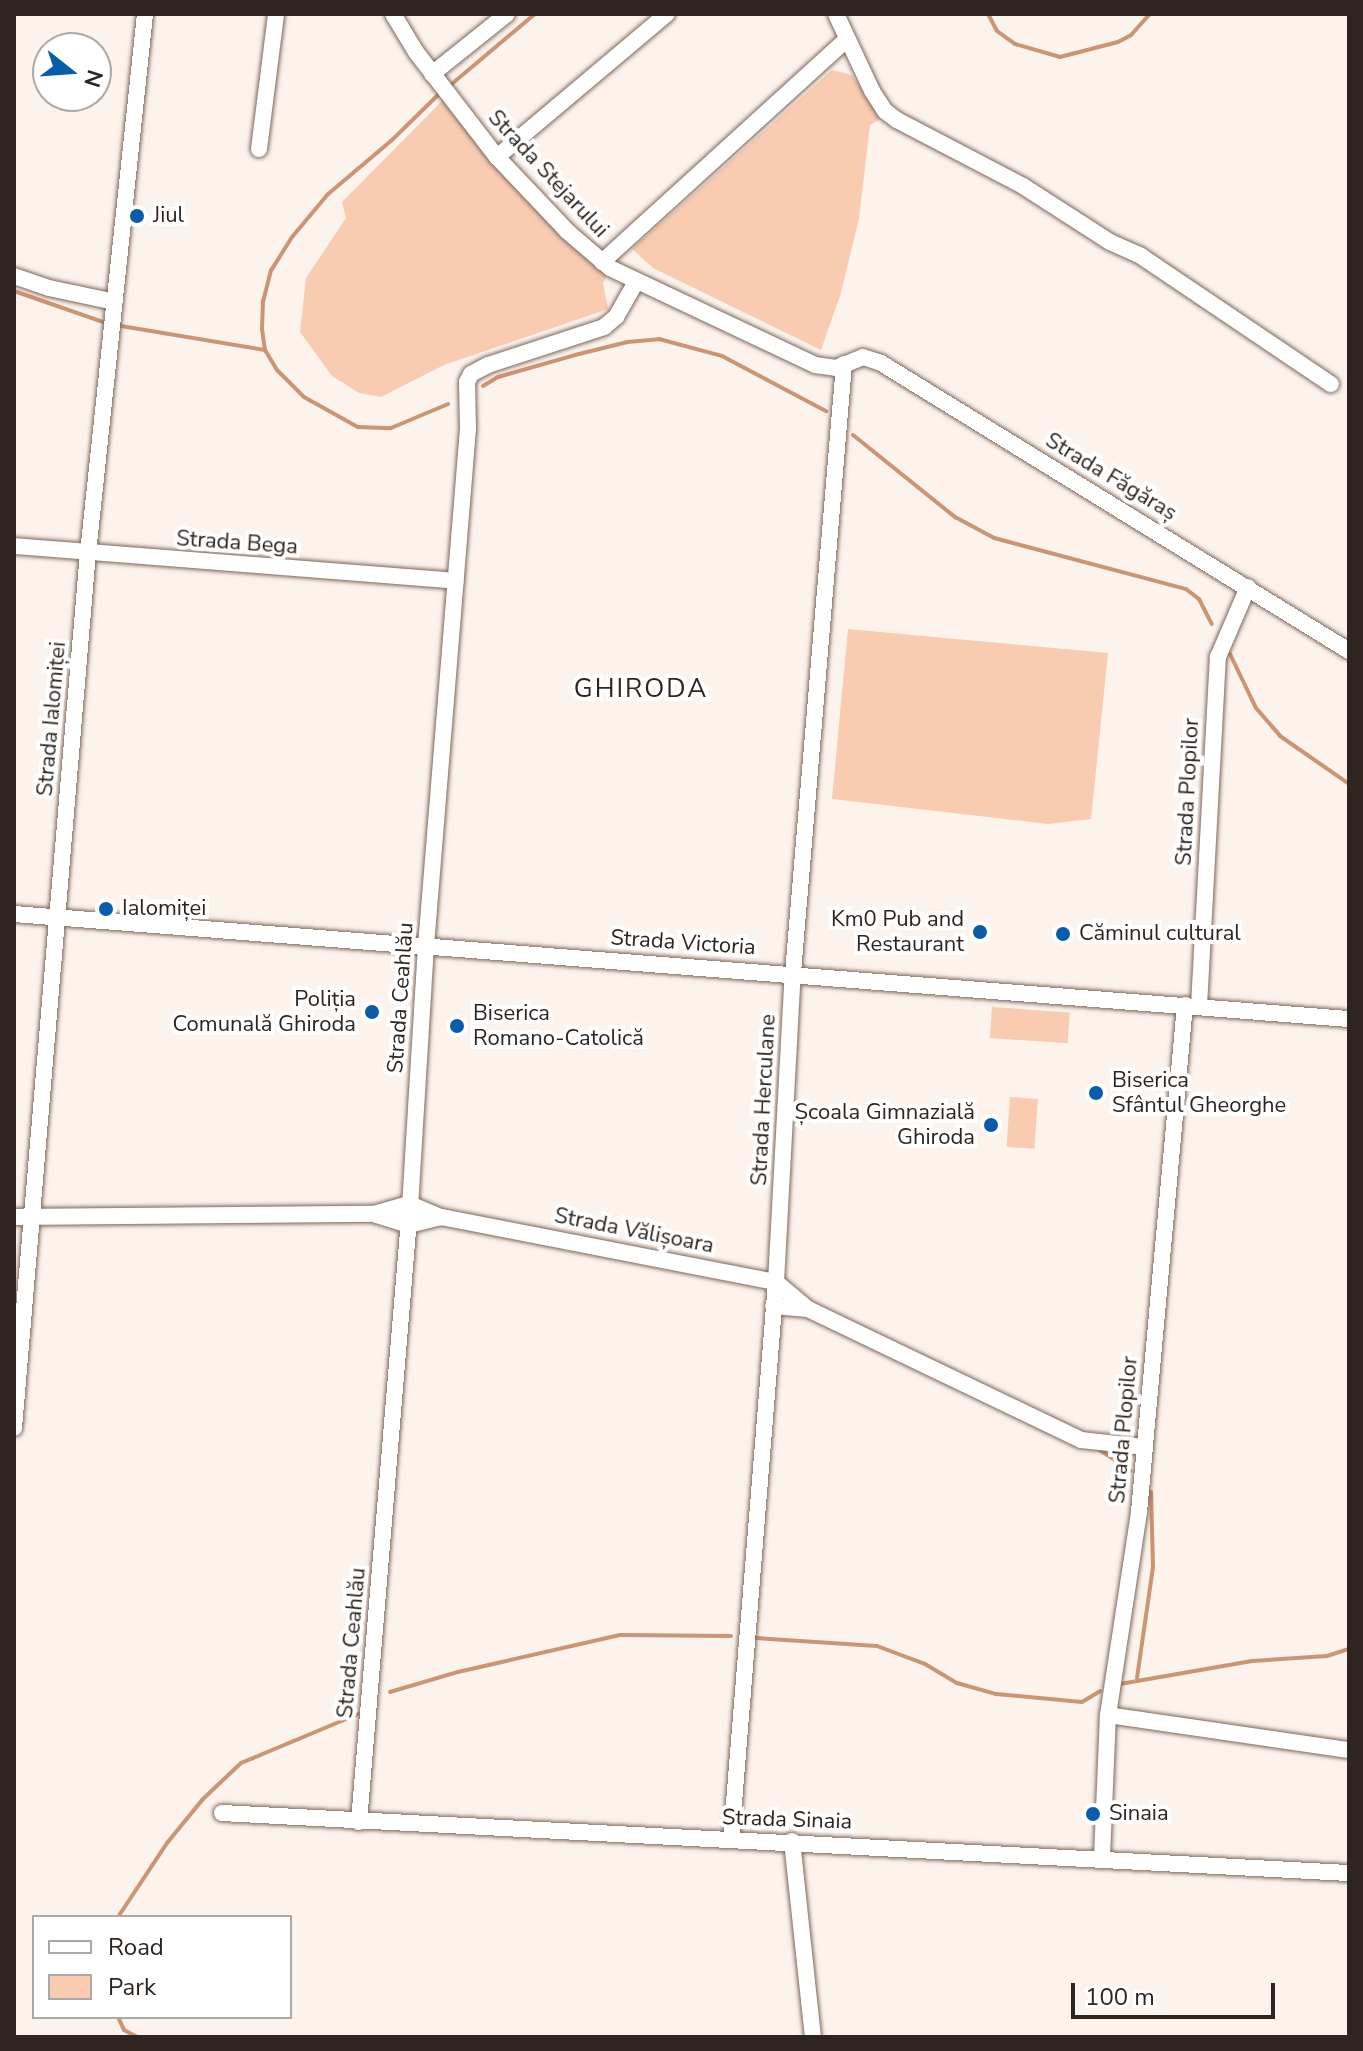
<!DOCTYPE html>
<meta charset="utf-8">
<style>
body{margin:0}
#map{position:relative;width:1363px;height:2051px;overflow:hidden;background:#fdf3ed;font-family:"Nunito Sans",sans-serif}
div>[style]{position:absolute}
.green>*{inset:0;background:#f9ccb2;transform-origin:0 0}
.stream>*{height:4px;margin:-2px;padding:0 2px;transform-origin:2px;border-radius:2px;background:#cb9472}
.roads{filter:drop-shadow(0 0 2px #7b665a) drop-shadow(0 0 2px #7b665a)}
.minor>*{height:16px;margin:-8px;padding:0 8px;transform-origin:8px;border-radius:8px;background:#fff}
.dots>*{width:22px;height:22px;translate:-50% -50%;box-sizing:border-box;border:4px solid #fff;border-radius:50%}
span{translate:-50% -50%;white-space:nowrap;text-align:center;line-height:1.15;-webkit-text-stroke:8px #fff;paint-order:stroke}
.street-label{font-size:22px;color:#2e2520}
.poi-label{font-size:22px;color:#2e2520}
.left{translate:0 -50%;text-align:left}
.right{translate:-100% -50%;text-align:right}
.quarter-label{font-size:26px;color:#2e2520;letter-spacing:2px}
.frame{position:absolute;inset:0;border:16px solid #2e2520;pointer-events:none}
.legend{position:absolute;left:32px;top:1915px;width:260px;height:104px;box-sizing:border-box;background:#fff;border:2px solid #aba8a6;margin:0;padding:10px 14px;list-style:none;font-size:24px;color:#2e2520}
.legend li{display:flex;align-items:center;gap:16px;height:40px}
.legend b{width:40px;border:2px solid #aba8a6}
.north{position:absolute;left:32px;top:32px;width:80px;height:80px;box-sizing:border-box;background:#fff;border:2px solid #aba8a6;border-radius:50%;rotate:107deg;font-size:22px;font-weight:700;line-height:32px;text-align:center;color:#2e2520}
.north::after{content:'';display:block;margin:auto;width:28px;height:36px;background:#075dab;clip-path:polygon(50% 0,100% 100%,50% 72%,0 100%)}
.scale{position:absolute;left:1071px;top:1983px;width:204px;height:36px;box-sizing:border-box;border:4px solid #2e2520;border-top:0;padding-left:10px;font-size:24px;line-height:28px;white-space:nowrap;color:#2e2520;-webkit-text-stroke:6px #fff;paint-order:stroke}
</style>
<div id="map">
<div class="green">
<div style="clip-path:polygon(832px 70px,852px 75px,882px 118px,870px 125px,859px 218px,841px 293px,821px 350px,653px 268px,632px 249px)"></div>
<div style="clip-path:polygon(444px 99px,609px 272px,603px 283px,608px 309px,444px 365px,381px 397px,359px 393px,332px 376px,300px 332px,306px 278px,346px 218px,342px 202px)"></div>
<div style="clip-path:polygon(848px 629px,1108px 653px,1091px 819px,1048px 824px,832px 799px)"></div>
<div style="left:992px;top:1007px;width:78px;height:31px;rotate:4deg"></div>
<div style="left:1010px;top:1097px;width:28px;height:50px;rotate:4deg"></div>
</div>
<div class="stream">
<div style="left:988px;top:14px;width:19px;rotate:62deg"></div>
<div style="left:997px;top:31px;width:22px;rotate:36deg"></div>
<div style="left:1015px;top:44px;width:47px;rotate:16.1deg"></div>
<div style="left:1060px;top:57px;width:60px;rotate:-14.5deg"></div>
<div style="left:1118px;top:42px;width:15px;rotate:-28deg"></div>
<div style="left:1131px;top:35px;width:28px;rotate:-48deg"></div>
<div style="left:447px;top:88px;width:115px;rotate:-40.1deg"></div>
<div style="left:440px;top:93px;width:67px;rotate:135.6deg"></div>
<div style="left:392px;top:140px;width:84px;rotate:139.8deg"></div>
<div style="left:328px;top:194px;width:56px;rotate:129.9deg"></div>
<div style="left:292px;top:237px;width:39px;rotate:122deg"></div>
<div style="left:271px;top:270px;width:32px;rotate:104deg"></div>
<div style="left:263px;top:301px;width:28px;rotate:92deg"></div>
<div style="left:262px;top:329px;width:21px;rotate:82deg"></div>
<div style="left:265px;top:350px;width:23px;rotate:59deg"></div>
<div style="left:277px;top:370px;width:38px;rotate:45deg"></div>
<div style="left:304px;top:397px;width:62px;rotate:29.1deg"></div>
<div style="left:358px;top:427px;width:33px;rotate:2deg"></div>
<div style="left:391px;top:428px;width:62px;rotate:-22.8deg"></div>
<div style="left:14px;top:291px;width:97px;rotate:19.2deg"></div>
<div style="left:115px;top:325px;width:152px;rotate:9.5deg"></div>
<div style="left:483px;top:386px;width:17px;rotate:-31deg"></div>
<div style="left:498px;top:377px;width:80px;rotate:-15.9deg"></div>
<div style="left:575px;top:355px;width:54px;rotate:-14deg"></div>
<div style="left:627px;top:342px;width:32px;rotate:-5deg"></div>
<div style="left:659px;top:339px;width:65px;rotate:15.1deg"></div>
<div style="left:722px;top:356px;width:118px;rotate:27.9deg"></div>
<div style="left:853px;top:435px;width:131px;rotate:38.8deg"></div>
<div style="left:955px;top:517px;width:44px;rotate:28.3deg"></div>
<div style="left:994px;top:538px;width:199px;rotate:14.9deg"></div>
<div style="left:1186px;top:589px;width:16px;rotate:38deg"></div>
<div style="left:1199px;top:599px;width:28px;rotate:63deg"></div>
<div style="left:1230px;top:654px;width:60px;rotate:64.3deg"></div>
<div style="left:1256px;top:708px;width:37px;rotate:49deg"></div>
<div style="left:1280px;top:736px;width:84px;rotate:34.8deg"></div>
<div style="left:1100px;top:1450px;width:37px;rotate:34deg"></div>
<div style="left:756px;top:1638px;width:121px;rotate:3.8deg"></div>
<div style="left:877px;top:1646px;width:51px;rotate:20.6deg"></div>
<div style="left:925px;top:1664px;width:37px;rotate:31deg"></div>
<div style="left:957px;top:1683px;width:41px;rotate:15.8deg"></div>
<div style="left:996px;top:1694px;width:86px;rotate:5.3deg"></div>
<div style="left:1082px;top:1702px;width:21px;rotate:-31deg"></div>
<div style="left:1137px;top:1678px;width:112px;rotate:-81.8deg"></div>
<div style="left:1153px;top:1567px;width:75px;rotate:-91.5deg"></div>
<div style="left:1120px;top:1684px;width:134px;rotate:-9.9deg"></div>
<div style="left:1252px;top:1661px;width:75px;rotate:-3.8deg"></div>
<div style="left:1327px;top:1656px;width:23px;rotate:-18deg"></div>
<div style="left:390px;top:1692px;width:71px;rotate:-16.4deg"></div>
<div style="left:458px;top:1672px;width:166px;rotate:-12.9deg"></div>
<div style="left:620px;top:1635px;width:111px;rotate:0.5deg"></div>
<div style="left:118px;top:1917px;width:89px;rotate:-56.5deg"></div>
<div style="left:167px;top:1843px;width:57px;rotate:-50.7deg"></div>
<div style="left:203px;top:1799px;width:52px;rotate:-43.5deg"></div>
<div style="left:241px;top:1763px;width:127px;rotate:-22.7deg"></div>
<div style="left:118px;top:2017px;width:14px;rotate:65deg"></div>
<div style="left:124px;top:2030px;width:15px;rotate:28deg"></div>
</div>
<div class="roads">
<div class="minor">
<div style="left:393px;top:14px;width:44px;rotate:58.8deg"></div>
<div style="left:416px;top:52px;width:133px;rotate:52.4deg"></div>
<div style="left:497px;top:157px;width:103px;rotate:46.6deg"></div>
<div style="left:568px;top:232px;width:55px;rotate:40.6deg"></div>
<div style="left:610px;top:268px;width:227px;rotate:25.3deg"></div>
<div style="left:815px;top:365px;width:21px;rotate:8deg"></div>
<div style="left:836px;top:368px;width:29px;rotate:-22deg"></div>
<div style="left:863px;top:357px;width:19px;rotate:18deg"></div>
<div style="left:881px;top:363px;width:550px;rotate:31.61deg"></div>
<div style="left:836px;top:14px;width:85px;rotate:64.9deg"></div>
<div style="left:872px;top:91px;width:24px;rotate:57deg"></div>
<div style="left:885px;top:111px;width:15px;rotate:37deg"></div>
<div style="left:897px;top:120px;width:142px;rotate:27.6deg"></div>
<div style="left:1023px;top:186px;width:103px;rotate:32.8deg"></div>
<div style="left:1110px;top:242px;width:34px;rotate:24deg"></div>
<div style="left:1141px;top:256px;width:229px;rotate:34deg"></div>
<div style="left:432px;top:74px;width:96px;rotate:-38.7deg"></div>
<div style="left:259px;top:149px;width:136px;rotate:-82.8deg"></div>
<div style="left:497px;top:157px;width:222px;rotate:-40.1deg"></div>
<div style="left:602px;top:262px;width:331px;rotate:-42.3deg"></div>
<div style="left:14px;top:276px;width:37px;rotate:19deg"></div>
<div style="left:49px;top:288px;width:67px;rotate:12deg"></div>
<div style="left:14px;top:546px;width:443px;rotate:4.5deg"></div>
<div style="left:14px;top:914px;width:1339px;rotate:4.5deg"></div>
<div style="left:1199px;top:1006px;width:350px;rotate:-86.9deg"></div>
<div style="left:1218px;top:657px;width:76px;rotate:-66.8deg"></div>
<div style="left:14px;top:1217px;width:360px;rotate:-0.5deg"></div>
<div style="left:441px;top:1217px;width:33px;rotate:166deg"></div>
<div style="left:409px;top:1225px;width:37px;rotate:-163deg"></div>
<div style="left:374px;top:1214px;width:37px;rotate:-16deg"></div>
<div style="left:410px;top:1204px;width:34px;rotate:23deg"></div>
<div style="left:441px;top:1217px;width:341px;rotate:11deg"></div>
<div style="left:776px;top:1282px;width:42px;rotate:40.2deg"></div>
<div style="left:808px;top:1309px;width:35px;rotate:-175deg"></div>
<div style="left:808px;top:1309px;width:303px;rotate:25.6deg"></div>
<div style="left:1081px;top:1440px;width:63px;rotate:6.3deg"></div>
<div style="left:14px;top:1428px;width:878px;rotate:-85.17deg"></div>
<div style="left:88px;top:553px;width:542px;rotate:-83.96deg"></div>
<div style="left:1108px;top:1715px;width:244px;rotate:8.3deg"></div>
<div style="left:222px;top:1813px;width:1129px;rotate:3.05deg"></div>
<div style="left:359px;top:1822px;width:617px;rotate:-85.26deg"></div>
<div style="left:410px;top:1207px;width:261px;rotate:-86.5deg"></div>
<div style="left:426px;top:946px;width:519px;rotate:-85.36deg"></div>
<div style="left:468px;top:429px;width:47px;rotate:-91.2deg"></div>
<div style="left:467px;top:382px;width:9px;rotate:-63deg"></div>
<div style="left:471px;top:374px;width:19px;rotate:-28deg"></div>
<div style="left:488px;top:365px;width:122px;rotate:-18.1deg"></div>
<div style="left:604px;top:327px;width:16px;rotate:-40deg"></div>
<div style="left:616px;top:317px;width:40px;rotate:-60.3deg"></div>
<div style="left:731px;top:1840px;width:560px;rotate:-85.39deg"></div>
<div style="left:776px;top:1282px;width:309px;rotate:-86.9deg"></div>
<div style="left:793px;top:973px;width:611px;rotate:-85.21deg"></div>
<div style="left:792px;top:1841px;width:197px;rotate:83.9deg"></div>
<div style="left:1102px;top:1857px;width:142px;rotate:-87.6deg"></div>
<div style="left:1108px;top:1715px;width:205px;rotate:-81.3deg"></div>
<div style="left:1139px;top:1512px;width:509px;rotate:-84.82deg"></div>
</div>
</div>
<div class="dots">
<div style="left:137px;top:216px;background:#075dab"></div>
<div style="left:106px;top:909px;background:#075dab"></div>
<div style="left:980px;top:932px;background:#075dab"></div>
<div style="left:1063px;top:934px;background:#075dab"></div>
<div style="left:372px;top:1012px;background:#075dab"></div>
<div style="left:457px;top:1026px;background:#075dab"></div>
<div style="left:1096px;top:1093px;background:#075dab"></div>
<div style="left:991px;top:1125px;background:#075dab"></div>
<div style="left:1093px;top:1814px;background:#075dab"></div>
</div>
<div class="street-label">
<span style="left:548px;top:174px;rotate:47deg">Strada Stejarului</span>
<span style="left:1111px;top:477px;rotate:31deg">Strada Făgăraș</span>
<span style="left:237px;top:543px;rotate:4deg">Strada Bega</span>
<span style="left:52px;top:719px;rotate:-85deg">Strada Ialomiței</span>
<span style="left:1188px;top:792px;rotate:-87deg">Strada Plopilor</span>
<span style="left:683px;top:943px;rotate:4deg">Strada Victoria</span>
<span style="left:401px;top:998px;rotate:-86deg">Strada Ceahlău</span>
<span style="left:764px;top:1100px;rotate:-87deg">Strada Herculane</span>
<span style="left:634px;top:1231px;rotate:11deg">Strada Vălișoara</span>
<span style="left:1124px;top:1430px;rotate:-85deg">Strada Plopilor</span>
<span style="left:352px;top:1643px;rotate:-85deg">Strada Ceahlău</span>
<span style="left:787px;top:1820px;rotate:2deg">Strada Sinaia</span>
</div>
<div class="poi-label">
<span class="left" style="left:153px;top:216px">Jiul</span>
<span class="left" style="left:122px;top:909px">Ialomiței</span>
<span class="right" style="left:964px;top:932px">Km0 Pub and<br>Restaurant</span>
<span class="left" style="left:1079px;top:934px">Căminul cultural</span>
<span class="right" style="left:356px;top:1012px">Poliția<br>Comunală Ghiroda</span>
<span class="left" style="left:473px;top:1026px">Biserica<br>Romano-Catolică</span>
<span class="left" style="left:1112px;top:1093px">Biserica<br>Sfântul Gheorghe</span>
<span class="right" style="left:975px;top:1125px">Școala Gimnazială<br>Ghiroda</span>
<span class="left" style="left:1109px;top:1814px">Sinaia</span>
</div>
<div class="quarter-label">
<span style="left:641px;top:689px">GHIRODA</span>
</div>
<div class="frame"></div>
<ul class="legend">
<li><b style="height:10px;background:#fff"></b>Road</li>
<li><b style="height:22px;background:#f9ccb2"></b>Park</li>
</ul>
<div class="north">N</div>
<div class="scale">100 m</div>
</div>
